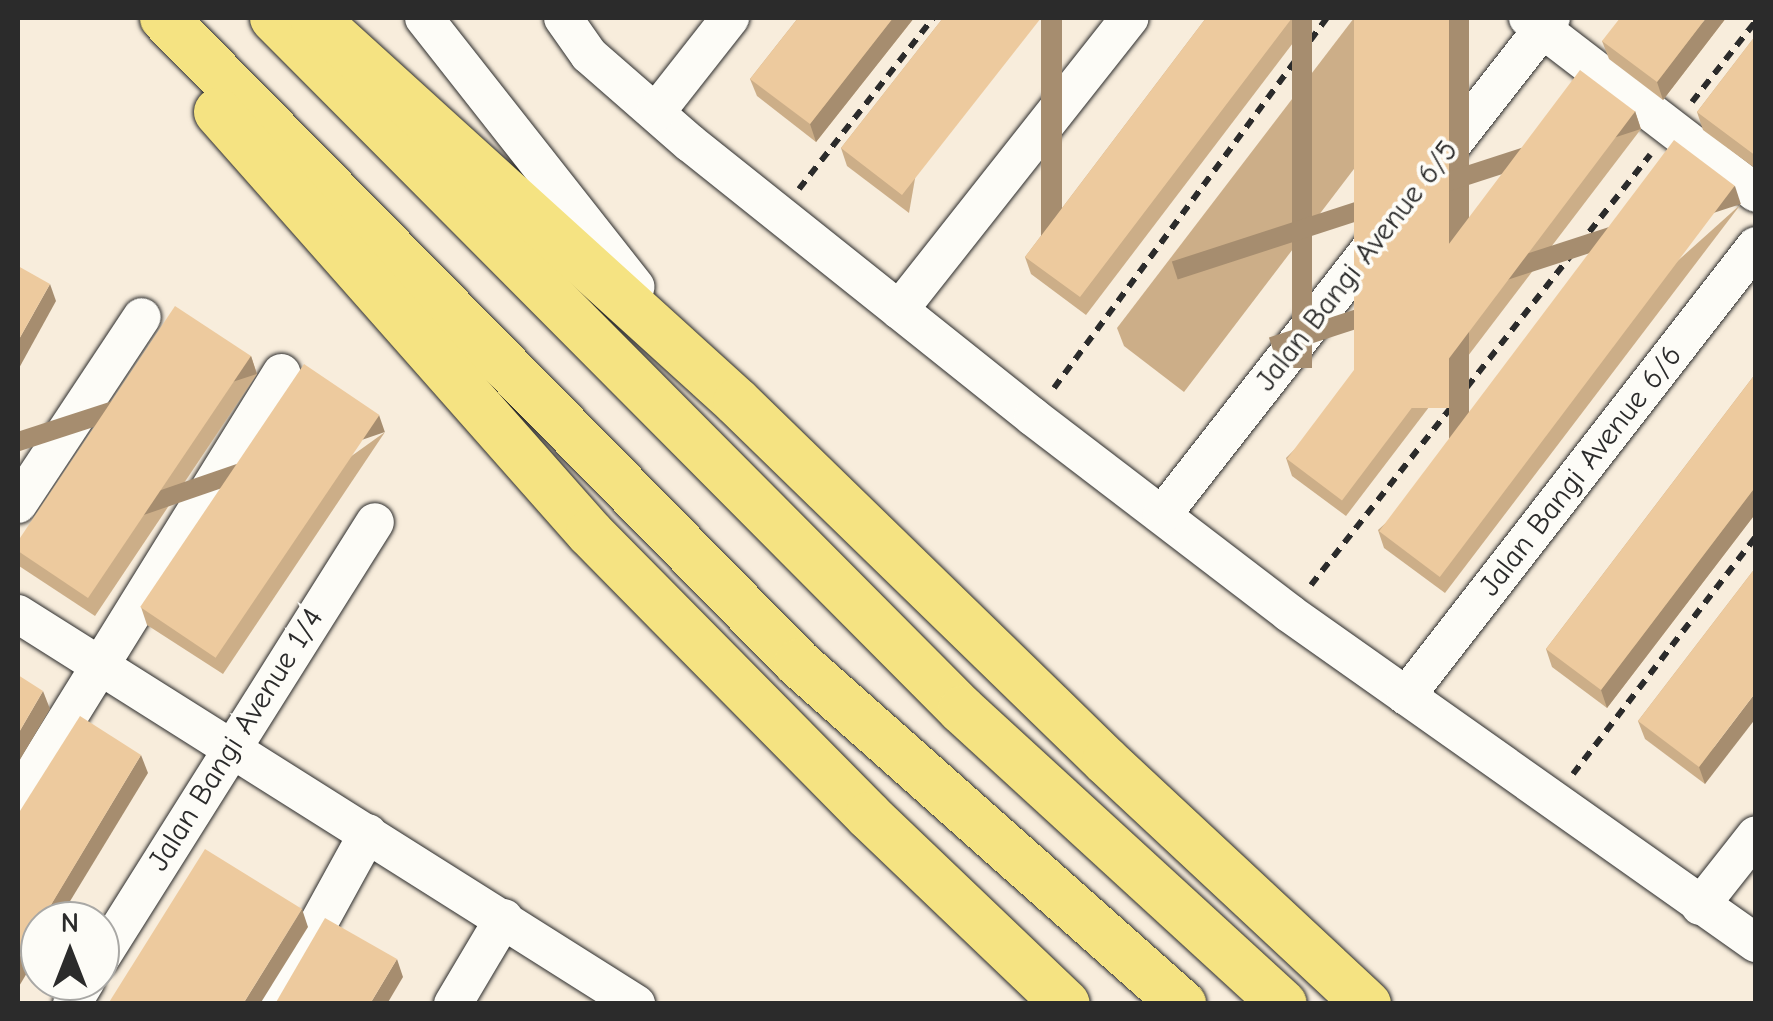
<!DOCTYPE html>
<style>
body{margin:0}
#map{position:relative;width:1773px;height:1021px;overflow:hidden;background:#f8eddc;font-family:"Comic Neue",sans-serif}
div>[style]{position:absolute}
.path>*{height:6px;margin-top:-3px;transform-origin:0;background:repeating-linear-gradient(90deg,#2b2b2b 0 10px,transparent 0 18px)}
.roads{filter:drop-shadow(0 0 2px #2b2b2b) drop-shadow(0 0 2px #2b2b2b)}
.minor>*{height:38px;margin:-19px;padding:0 19px;transform-origin:19px;border-radius:19px;background:#fdfcf7}
.major>*{height:48px;margin:-24px;padding:0 24px;transform-origin:24px;border-radius:24px;background:#f5e382}
.wall>*{inset:0;background:#ccae88}
.shaded-wall>*{inset:0;background:#a68d6f;transform-origin:0 0}
.building>*{inset:0;background:#edca9e;transform-origin:0 0}
span{translate:-50% -50%;white-space:nowrap;text-align:center;line-height:1.15;-webkit-text-stroke:8px #fdfcf7;paint-order:stroke}
.street-label{font-size:30px;color:#2b2b2b}
.frame{position:absolute;inset:0;border:20px solid #2b2b2b;pointer-events:none}
.north{position:absolute;left:20px;top:901px;width:100px;height:100px;box-sizing:border-box;background:#fdfcf7;border:2px solid #a9a8a5;border-radius:50%;rotate:0deg;font-size:28px;font-weight:700;line-height:40px;text-align:center;color:#2b2b2b}
.north::after{content:'';display:block;margin:auto;width:35px;height:45px;background:#2b2b2b;clip-path:polygon(50% 0,100% 100%,50% 72%,0 100%)}
</style>
<div id="map">
<div class="path">
<div style="left:1692px;top:102px;width:103px;rotate:-51.7deg"></div>
<div style="left:799px;top:189px;width:217px;rotate:-51.9deg"></div>
<div style="left:1054px;top:388px;width:460px;rotate:-53.6deg"></div>
<div style="left:1311px;top:585px;width:548px;rotate:-51.75deg"></div>
<div style="left:1573px;top:774px;width:300px;rotate:-52.4deg"></div>
</div>
<div class="roads">
<div class="minor">
<div style="left:424px;top:18px;width:342px;rotate:51.8deg"></div>
<div style="left:563px;top:18px;width:45px;rotate:54.9deg"></div>
<div style="left:589px;top:55px;width:134px;rotate:41.1deg"></div>
<div style="left:690px;top:143px;width:439px;rotate:38.6deg"></div>
<div style="left:1033px;top:417px;width:322px;rotate:37.4deg"></div>
<div style="left:1289px;top:613px;width:572px;rotate:35.25deg"></div>
<div style="left:1528px;top:18px;width:287px;rotate:37.5deg"></div>
<div style="left:656px;top:112px;width:120px;rotate:-51.8deg"></div>
<div style="left:899px;top:310px;width:372px;rotate:-51.7deg"></div>
<div style="left:18px;top:504px;width:224px;rotate:-56.5deg"></div>
<div style="left:1162px;top:515px;width:631px;rotate:-51.95deg"></div>
<div style="left:18px;top:614px;width:731px;rotate:32.25deg"></div>
<div style="left:1406px;top:696px;width:570px;rotate:-52.13deg"></div>
<div style="left:18px;top:798px;width:500px;rotate:-58.2deg"></div>
<div style="left:1700px;top:906px;width:90px;rotate:-51.7deg"></div>
<div style="left:100px;top:959px;width:516px;rotate:-57.82deg"></div>
<div style="left:72px;top:1004px;width:27px;rotate:-59deg"></div>
<div style="left:274px;top:1004px;width:195px;rotate:-61.2deg"></div>
<div style="left:453px;top:1004px;width:100px;rotate:-59.3deg"></div>
</div>
<div class="major">
<div style="left:164px;top:18px;width:904px;rotate:45.49deg"></div>
<div style="left:798px;top:663px;width:514px;rotate:41.61deg"></div>
<div style="left:274px;top:18px;width:976px;rotate:45.17deg"></div>
<div style="left:962px;top:710px;width:435px;rotate:42.5deg"></div>
<div style="left:314px;top:18px;width:571px;rotate:42.23deg"></div>
<div style="left:737px;top:402px;width:515px;rotate:44.21deg"></div>
<div style="left:1106px;top:761px;width:357px;rotate:43deg"></div>
<div style="left:218px;top:112px;width:562px;rotate:48.54deg"></div>
<div style="left:590px;top:533px;width:397px;rotate:45.4deg"></div>
<div style="left:869px;top:816px;width:272px;rotate:43.7deg"></div>
</div>
</div>
<div class="wall">
<div style="clip-path:polygon(798px 18px,914px 18px,816px 142px,757px 96px,750px 79px)"></div>
<div style="clip-path:polygon(943px 18px,909px 213px,847px 166px,841px 148px)"></div>
<div style="clip-path:polygon(1206px 18px,1312px 18px,1086px 315px,1031px 274px,1025px 257px)"></div>
<div style="clip-path:polygon(1354px 18px,1469px 18px,1184px 392px,1124px 346px,1117px 328px)"></div>
<div style="clip-path:polygon(1726px 18px,1663px 100px,1609px 59px,1602px 41px)"></div>
<div style="clip-path:polygon(1756px 35px,1756px 169px,1703px 130px,1697px 112px)"></div>
<div style="clip-path:polygon(1635px 111px,1641px 129px,1346px 516px,1292px 476px,1286px 458px)"></div>
<div style="clip-path:polygon(1741px 204px,1445px 593px,1384px 548px,1378px 530px)"></div>
<div style="clip-path:polygon(251px 356px,257px 374px,95px 616px,19px 566px,18px 541px)"></div>
<div style="clip-path:polygon(1756px 373px,1756px 513px,1607px 708px,1552px 667px,1546px 649px)"></div>
<div style="clip-path:polygon(385px 432px,223px 674px,147px 625px,141px 607px)"></div>
<div style="clip-path:polygon(1756px 567px,1705px 784px,1645px 739px,1638px 721px)"></div>
</div>
<div class="shaded-wall">
<div style="clip-path:polygon(893px 18px,914px 18px,816px 142px,810px 124px)"></div>
<div style="left:1041px;top:18px;width:21px;height:225px"></div>
<div style="left:1292px;top:18px;width:20px;height:350px"></div>
<div style="left:1449px;top:18px;width:20px;height:447px"></div>
<div style="clip-path:polygon(1706px 18px,1726px 18px,1663px 100px,1657px 82px)"></div>
<div style="left:1635px;top:111px;width:19px;height:487px;rotate:72deg"></div>
<div style="left:1735px;top:186px;width:19px;height:490px;rotate:72deg"></div>
<div style="clip-path:polygon(50px 284px,56px 301px,18px 370px,18px 341px)"></div>
<div style="left:251px;top:356px;width:19px;height:292px;rotate:72deg"></div>
<div style="left:379px;top:415px;width:18px;height:292px;rotate:71deg"></div>
<div style="clip-path:polygon(1756px 486px,1756px 513px,1607px 708px,1601px 690px)"></div>
<div style="clip-path:polygon(43px 691px,50px 709px,18px 763px,18px 734px)"></div>
<div style="clip-path:polygon(1756px 692px,1756px 718px,1705px 784px,1699px 767px)"></div>
<div style="clip-path:polygon(141px 755px,148px 773px,58px 921px,41px 921px)"></div>
<div style="clip-path:polygon(302px 909px,308px 927px,260px 1004px,243px 1004px)"></div>
<div style="clip-path:polygon(40px 923px,40px 951px,18px 988px,18px 960px)"></div>
<div style="clip-path:polygon(397px 959px,403px 977px,387px 1004px,370px 1004px)"></div>
</div>
<div class="building">
<div style="clip-path:polygon(798px 18px,893px 18px,810px 124px,750px 79px)"></div>
<div style="clip-path:polygon(943px 18px,1041px 18px,902px 195px,841px 148px)"></div>
<div style="clip-path:polygon(1206px 18px,1292px 18px,1080px 297px,1025px 257px)"></div>
<div style="left:1354px;top:18px;width:95px;height:390px"></div>
<div style="clip-path:polygon(1620px 18px,1706px 18px,1657px 82px,1602px 41px)"></div>
<div style="clip-path:polygon(1756px 35px,1756px 156px,1697px 112px)"></div>
<div style="left:1580px;top:70px;width:69px;height:487px;rotate:37deg"></div>
<div style="left:1674px;top:140px;width:76px;height:490px;rotate:37deg"></div>
<div style="clip-path:polygon(18px 266px,50px 284px,18px 341px)"></div>
<div style="clip-path:polygon(175px 306px,251px 356px,88px 598px,18px 551px,18px 541px)"></div>
<div style="left:304px;top:364px;width:91px;height:293px;rotate:34deg"></div>
<div style="clip-path:polygon(1756px 373px,1756px 486px,1601px 690px,1546px 649px)"></div>
<div style="clip-path:polygon(1756px 567px,1756px 692px,1699px 767px,1638px 721px)"></div>
<div style="clip-path:polygon(18px 675px,43px 691px,18px 734px)"></div>
<div style="clip-path:polygon(80px 716px,141px 755px,18px 960px,18px 814px)"></div>
<div style="clip-path:polygon(205px 849px,302px 909px,243px 1004px,108px 1004px)"></div>
<div style="clip-path:polygon(325px 918px,397px 959px,370px 1004px,275px 1004px)"></div>
</div>
<div class="street-label">
<span style="left:1357px;top:266px;rotate:-52deg">Jalan Bangi Avenue 6/5</span>
<span style="left:1581px;top:471px;rotate:-52deg">Jalan Bangi Avenue 6/6</span>
<span style="left:236px;top:740px;rotate:-58deg">Jalan Bangi Avenue 1/4</span>
</div>
<div class="frame"></div>
<div class="north">N</div>
</div>
